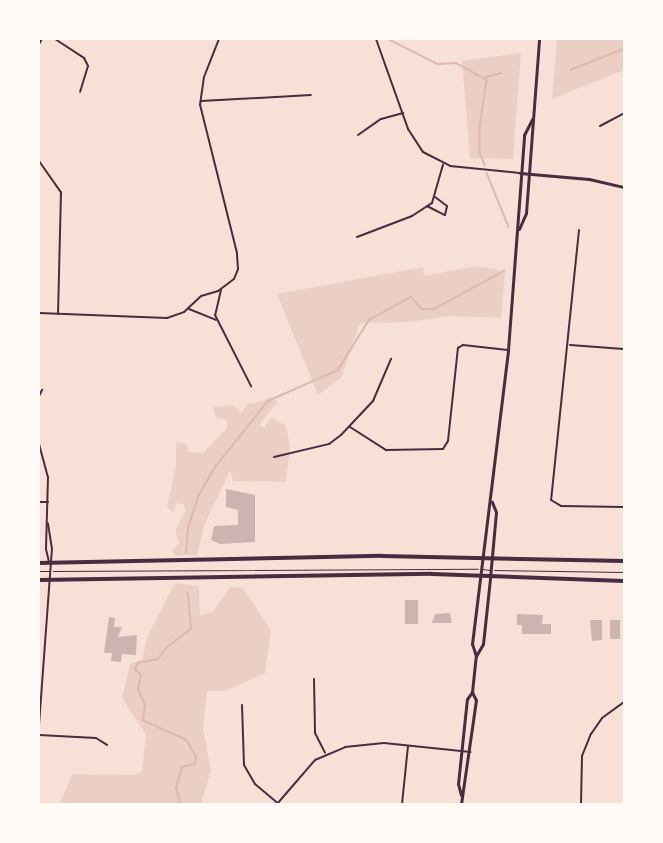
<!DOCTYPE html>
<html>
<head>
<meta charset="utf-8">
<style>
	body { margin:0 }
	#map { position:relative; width:663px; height:843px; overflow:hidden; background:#f7e1d7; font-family:"Space Grotesk",sans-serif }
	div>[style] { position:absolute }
	.green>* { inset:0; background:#ebcfc5 }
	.stream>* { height:1.5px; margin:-0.75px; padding:0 0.75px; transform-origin:0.75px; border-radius:0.75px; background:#dcb8b0 }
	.building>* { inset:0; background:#ccb4b1; transform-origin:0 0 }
	.service>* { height:1px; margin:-0.5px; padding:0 0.5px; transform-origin:0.5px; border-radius:0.5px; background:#4a2c40 }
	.minor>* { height:2px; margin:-1px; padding:0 1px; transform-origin:1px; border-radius:1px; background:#4a2c40 }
	.tertiary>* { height:3px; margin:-1.5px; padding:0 1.5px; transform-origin:1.5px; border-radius:1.5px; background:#4a2c40 }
	.secondary>* { height:3px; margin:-1.5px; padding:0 1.5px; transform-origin:1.5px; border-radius:1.5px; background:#4a2c40 }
	.primary>* { height:4px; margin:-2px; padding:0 2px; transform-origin:2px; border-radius:2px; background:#4a2c40 }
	span { translate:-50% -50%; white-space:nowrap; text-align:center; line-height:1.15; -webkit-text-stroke:4.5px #fffaf5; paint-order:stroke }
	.frame { position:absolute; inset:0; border:40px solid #fffaf5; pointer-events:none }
</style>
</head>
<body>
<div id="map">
	<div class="green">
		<i style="clip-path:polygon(557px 39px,624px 39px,624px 70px,552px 99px)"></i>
		<i style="clip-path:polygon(521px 53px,513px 159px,470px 158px,462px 61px)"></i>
		<i style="clip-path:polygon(476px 266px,505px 271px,501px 318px,448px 316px,410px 322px,360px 323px,341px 378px,318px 395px,277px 294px,423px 267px,424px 276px)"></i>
		<i style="clip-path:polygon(271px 397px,278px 402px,259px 425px,264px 428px,272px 417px,286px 426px,290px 447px,286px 482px,233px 481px,230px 471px,205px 523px,197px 555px,175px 556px,172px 551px,179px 543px,175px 530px,186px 510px,183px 504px,177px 503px,173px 512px,167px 507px,176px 466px,176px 442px,187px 444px,188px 452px,203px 453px,227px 428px,227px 420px,216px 418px,213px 407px,233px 405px,241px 413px,248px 403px,254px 404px)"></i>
		<i style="clip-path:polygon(175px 583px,199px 586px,200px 615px,213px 612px,230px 587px,243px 588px,271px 630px,265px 673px,225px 691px,207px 691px,203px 729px,211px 771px,201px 804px,59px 804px,73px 774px,135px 775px,142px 771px,146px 734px,122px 698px,130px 664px,142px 660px,147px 637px)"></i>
	</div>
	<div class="stream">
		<i style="left:388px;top:39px;width:56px;rotate:26.6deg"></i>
		<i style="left:438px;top:64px;width:18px;rotate:-3deg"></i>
		<i style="left:456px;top:63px;width:35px;rotate:29deg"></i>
		<i style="left:487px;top:80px;width:49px;rotate:98.3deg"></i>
		<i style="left:480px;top:128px;width:24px;rotate:90deg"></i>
		<i style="left:480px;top:152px;width:14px;rotate:69deg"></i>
		<i style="left:570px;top:70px;width:58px;rotate:-21.3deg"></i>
		<i style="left:486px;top:80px;width:3px;rotate:-90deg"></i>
		<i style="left:486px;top:77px;width:16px;rotate:-14deg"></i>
		<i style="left:487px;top:173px;width:58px;rotate:67.8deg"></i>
		<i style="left:186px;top:553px;width:25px;rotate:-85deg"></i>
		<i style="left:188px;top:528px;width:35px;rotate:-72deg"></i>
		<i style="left:199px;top:495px;width:34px;rotate:-60deg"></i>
		<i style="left:216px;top:466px;width:83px;rotate:-51.3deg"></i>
		<i style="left:268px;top:401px;width:77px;rotate:-23.9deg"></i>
		<i style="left:338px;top:370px;width:59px;rotate:-58.2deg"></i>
		<i style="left:369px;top:320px;width:48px;rotate:-28.7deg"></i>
		<i style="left:411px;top:297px;width:16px;rotate:47deg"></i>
		<i style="left:422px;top:309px;width:12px"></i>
		<i style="left:434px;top:309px;width:80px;rotate:-28.5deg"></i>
		<i style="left:176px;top:804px;width:4px;rotate:-27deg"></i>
		<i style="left:180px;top:802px;width:15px;rotate:-106deg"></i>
		<i style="left:176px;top:788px;width:22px;rotate:-74deg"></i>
		<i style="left:182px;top:767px;width:13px;rotate:-13deg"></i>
		<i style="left:195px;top:764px;width:7px;rotate:-82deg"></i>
		<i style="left:196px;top:757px;width:20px;rotate:-120deg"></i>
		<i style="left:186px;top:740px;width:47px;rotate:-156.2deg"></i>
		<i style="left:143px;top:721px;width:16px;rotate:-83deg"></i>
		<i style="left:145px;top:705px;width:17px;rotate:-114deg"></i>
		<i style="left:138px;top:689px;width:14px;rotate:-78deg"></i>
		<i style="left:141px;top:675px;width:8px;rotate:-140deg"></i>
		<i style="left:135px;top:670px;width:8px;rotate:-67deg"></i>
		<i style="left:138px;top:663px;width:20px;rotate:-11deg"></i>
		<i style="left:158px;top:659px;width:15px;rotate:-53deg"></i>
		<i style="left:167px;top:647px;width:30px;rotate:-37deg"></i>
		<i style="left:191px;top:629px;width:36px;rotate:-95deg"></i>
	</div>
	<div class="building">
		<i style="clip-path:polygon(226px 489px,255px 495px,255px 542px,220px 544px,211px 540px,214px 526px,238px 525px,238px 510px,226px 507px)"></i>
		<i style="left:405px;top:600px;width:13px;height:24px"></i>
		<i style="clip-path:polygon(435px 614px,450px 613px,452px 623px,432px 623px)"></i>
		<i style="clip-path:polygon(517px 614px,543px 615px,542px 624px,551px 624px,551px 634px,522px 634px,522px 625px,517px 625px)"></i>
		<i style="clip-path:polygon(109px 617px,115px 618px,114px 627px,122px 627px,118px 637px,137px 635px,136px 655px,122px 654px,121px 662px,111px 661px,112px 653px,104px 653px)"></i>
		<i style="clip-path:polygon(590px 620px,602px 620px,602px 640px,592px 641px)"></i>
		<i style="left:610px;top:620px;width:10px;height:19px"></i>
	</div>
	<div class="service">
		<i style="left:482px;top:569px;width:8px;rotate:7deg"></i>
		<i style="left:494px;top:570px;width:130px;rotate:0.9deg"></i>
		<i style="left:39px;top:571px;width:10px"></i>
		<i style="left:53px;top:571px;width:425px;rotate:-0.3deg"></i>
	</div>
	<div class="minor">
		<i style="left:55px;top:39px;width:35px;rotate:33deg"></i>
		<i style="left:84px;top:58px;width:9px;rotate:63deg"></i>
		<i style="left:88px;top:66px;width:27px;rotate:107deg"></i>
		<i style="left:376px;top:39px;width:96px;rotate:70.4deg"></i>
		<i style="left:408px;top:129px;width:27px;rotate:57deg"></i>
		<i style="left:423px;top:152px;width:30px;rotate:27deg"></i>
		<i style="left:450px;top:166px;width:70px;rotate:5.7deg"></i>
		<i style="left:39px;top:44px;width:6px;rotate:-59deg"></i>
		<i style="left:201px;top:101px;width:110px;rotate:-3.1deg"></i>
		<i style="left:600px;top:126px;width:27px;rotate:-28deg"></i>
		<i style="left:358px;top:135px;width:28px;rotate:-35deg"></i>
		<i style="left:381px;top:119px;width:23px;rotate:-15deg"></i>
		<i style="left:39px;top:161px;width:38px;rotate:55deg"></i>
		<i style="left:61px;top:192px;width:122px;rotate:91.4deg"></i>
		<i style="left:427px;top:206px;width:20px;rotate:27deg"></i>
		<i style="left:445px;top:215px;width:9px;rotate:-77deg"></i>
		<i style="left:447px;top:206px;width:15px;rotate:-143deg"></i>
		<i style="left:579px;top:230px;width:271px;rotate:95.9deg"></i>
		<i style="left:551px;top:500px;width:12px;rotate:31deg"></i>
		<i style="left:561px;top:506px;width:63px;rotate:0.9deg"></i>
		<i style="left:357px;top:237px;width:59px;rotate:-20.9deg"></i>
		<i style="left:412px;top:216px;width:24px;rotate:-33deg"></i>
		<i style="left:432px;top:203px;width:40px;rotate:-74deg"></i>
		<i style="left:221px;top:290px;width:26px;rotate:103deg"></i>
		<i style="left:215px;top:315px;width:80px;rotate:63.1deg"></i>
		<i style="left:189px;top:309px;width:29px;rotate:22deg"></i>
		<i style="left:39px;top:313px;width:128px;rotate:2.2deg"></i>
		<i style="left:167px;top:318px;width:18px;rotate:-19deg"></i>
		<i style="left:184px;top:312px;width:23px;rotate:-43deg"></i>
		<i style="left:201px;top:296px;width:18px;rotate:-16deg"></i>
		<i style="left:218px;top:291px;width:20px;rotate:-37deg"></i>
		<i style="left:234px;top:279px;width:11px;rotate:-68deg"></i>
		<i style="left:238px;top:269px;width:16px;rotate:-94deg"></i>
		<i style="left:237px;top:253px;width:153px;rotate:-104deg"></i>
		<i style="left:200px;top:105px;width:28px;rotate:-82deg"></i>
		<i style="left:204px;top:77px;width:41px;rotate:-68.5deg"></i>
		<i style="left:570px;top:345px;width:54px;rotate:4.2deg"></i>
		<i style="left:39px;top:396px;width:7px;rotate:-63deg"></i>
		<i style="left:350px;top:427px;width:43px;rotate:32.6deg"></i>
		<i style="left:386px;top:450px;width:57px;rotate:-1deg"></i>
		<i style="left:443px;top:449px;width:9px;rotate:-58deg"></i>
		<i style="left:448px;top:441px;width:94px;rotate:-83.9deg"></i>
		<i style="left:458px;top:348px;width:6px;rotate:-31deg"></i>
		<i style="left:463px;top:345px;width:45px;rotate:6.3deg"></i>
		<i style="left:39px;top:444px;width:34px;rotate:75deg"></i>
		<i style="left:48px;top:477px;width:72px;rotate:91.6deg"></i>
		<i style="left:46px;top:549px;width:13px;rotate:77deg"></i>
		<i style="left:274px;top:457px;width:57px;rotate:-13.3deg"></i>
		<i style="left:329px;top:444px;width:15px;rotate:-37deg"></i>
		<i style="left:341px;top:435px;width:47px;rotate:-46.7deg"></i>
		<i style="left:373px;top:401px;width:46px;rotate:-66.8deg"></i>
		<i style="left:39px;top:502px;width:9px"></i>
		<i style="left:314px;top:679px;width:54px;rotate:88.9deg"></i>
		<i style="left:315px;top:733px;width:22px;rotate:63deg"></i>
		<i style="left:242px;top:705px;width:60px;rotate:88.1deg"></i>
		<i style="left:244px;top:765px;width:22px;rotate:60deg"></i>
		<i style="left:255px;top:784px;width:31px;rotate:40deg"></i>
		<i style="left:39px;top:725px;width:176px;rotate:-85.8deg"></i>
		<i style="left:52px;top:549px;width:26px;rotate:-99deg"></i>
		<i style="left:39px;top:735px;width:57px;rotate:3deg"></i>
		<i style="left:96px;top:738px;width:13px;rotate:32deg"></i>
		<i style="left:277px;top:804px;width:58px;rotate:-49.2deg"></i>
		<i style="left:315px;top:760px;width:33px;rotate:-23deg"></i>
		<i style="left:345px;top:747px;width:39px;rotate:-6deg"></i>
		<i style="left:384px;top:743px;width:87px;rotate:5.9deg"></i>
		<i style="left:402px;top:804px;width:58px;rotate:-84.1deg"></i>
		<i style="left:581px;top:804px;width:48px;rotate:-88.8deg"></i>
		<i style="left:582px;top:756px;width:24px;rotate:-68deg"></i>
		<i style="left:591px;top:734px;width:19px;rotate:-55deg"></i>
		<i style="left:602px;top:718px;width:27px;rotate:-36deg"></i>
	</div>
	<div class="tertiary">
		<i style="left:520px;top:173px;width:69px;rotate:5deg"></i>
		<i style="left:589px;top:179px;width:36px;rotate:13deg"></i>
	</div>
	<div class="secondary">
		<i style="left:519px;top:229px;width:17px;rotate:-66deg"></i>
		<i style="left:526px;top:213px;width:174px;rotate:-85.7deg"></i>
		<i style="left:476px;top:656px;width:14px;rotate:-60deg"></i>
		<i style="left:483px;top:644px;width:66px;rotate:-83.9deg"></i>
		<i style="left:490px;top:578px;width:66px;rotate:-84.8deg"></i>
		<i style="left:496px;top:512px;width:11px;rotate:-112deg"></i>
		<i style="left:461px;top:795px;width:11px;rotate:-105deg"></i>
		<i style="left:458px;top:784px;width:85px;rotate:-84deg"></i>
		<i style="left:467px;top:699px;width:9px;rotate:-54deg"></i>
		<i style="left:461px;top:804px;width:105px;rotate:-81.8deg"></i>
		<i style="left:476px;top:700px;width:9px;rotate:-117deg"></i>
		<i style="left:472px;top:692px;width:36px;rotate:-84deg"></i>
		<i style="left:476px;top:656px;width:13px;rotate:-108deg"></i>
		<i style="left:472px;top:644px;width:296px;rotate:-83deg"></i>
		<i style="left:508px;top:350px;width:216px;rotate:-85.7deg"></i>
		<i style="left:524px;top:135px;width:18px;rotate:-63deg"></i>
	</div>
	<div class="primary">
		<i style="left:39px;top:563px;width:343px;rotate:-1.2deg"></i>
		<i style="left:382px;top:556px;width:242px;rotate:1.2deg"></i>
		<i style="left:39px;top:580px;width:393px;rotate:-0.9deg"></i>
		<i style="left:432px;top:574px;width:192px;rotate:2.1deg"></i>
	</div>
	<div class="frame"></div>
</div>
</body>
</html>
